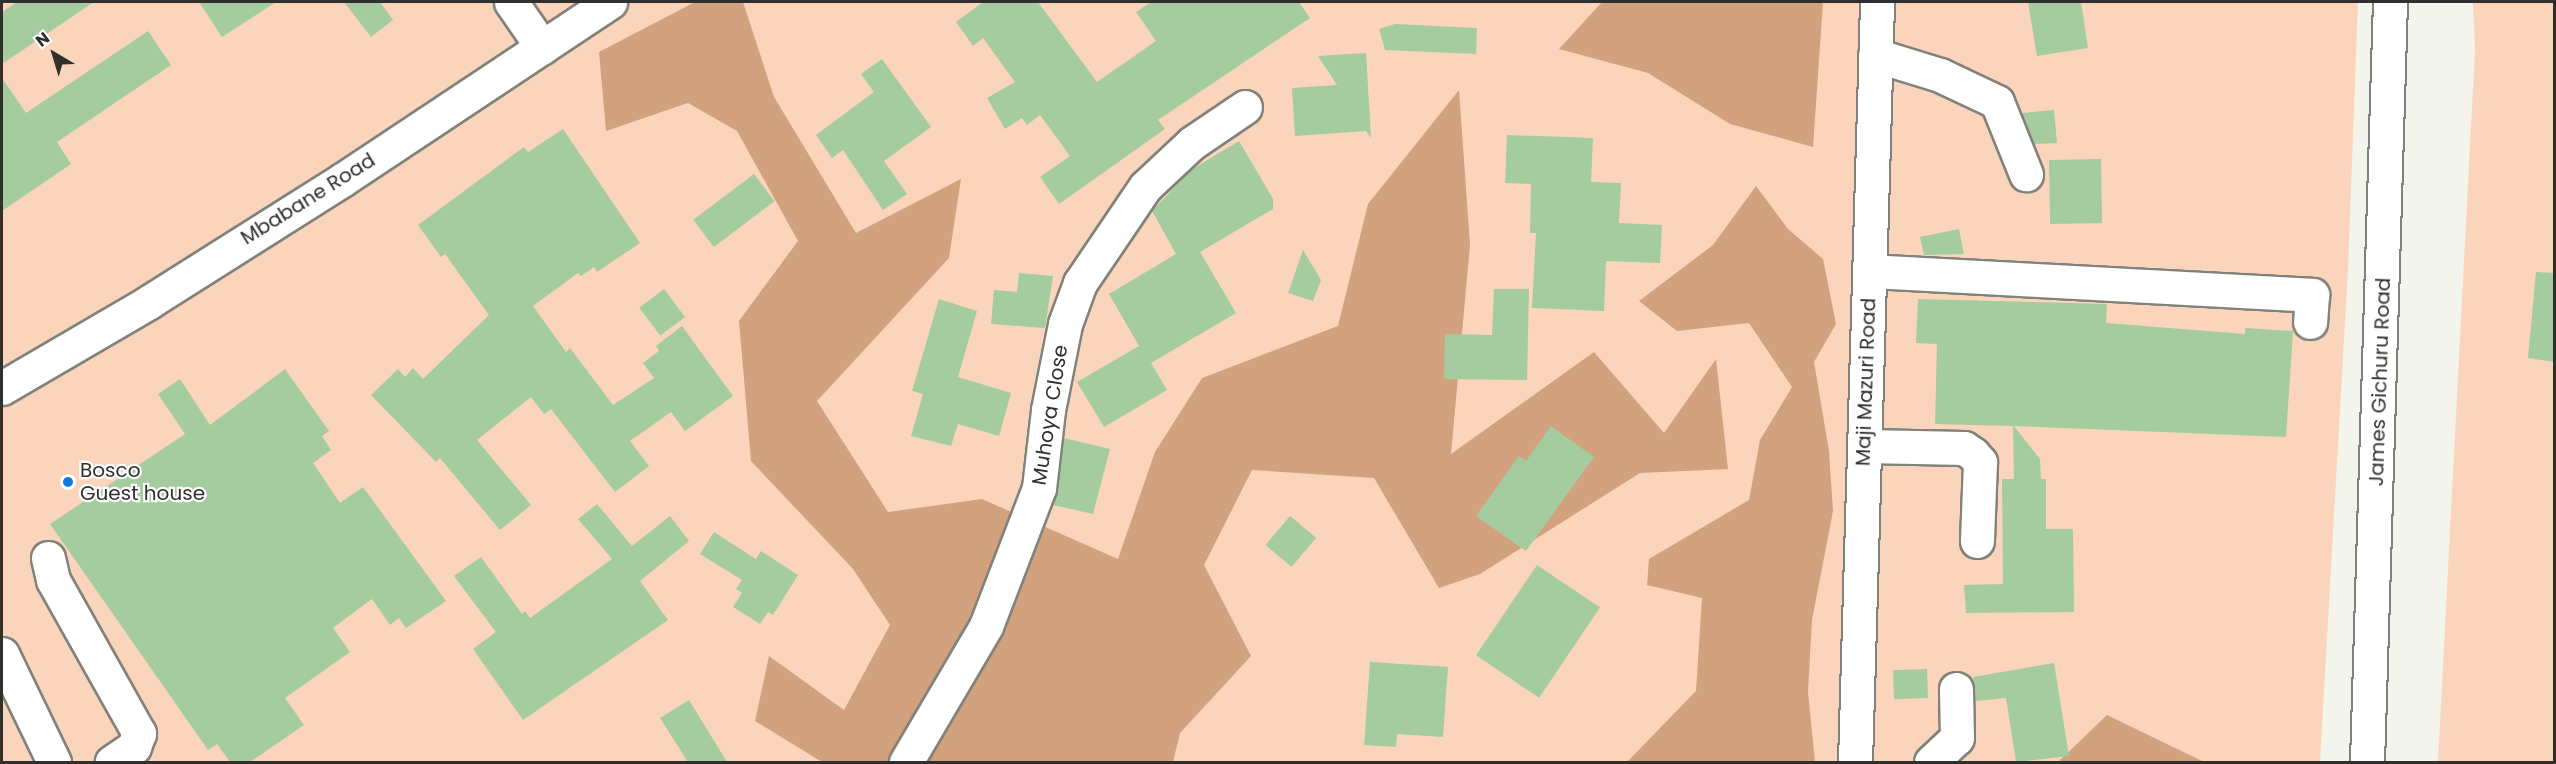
<!DOCTYPE html>
<html>
<head>
<meta charset="utf-8">
<style>
	body { margin:0 }
	#map { position:relative; width:2556px; height:764px; overflow:hidden; background:#f3f4ec; font-family:Poppins,sans-serif }
	div>[style] { position:absolute }
	.green>* { inset:0; background:#fad5bb }
	.forest>* { inset:0; background:#d2a17e }
	.building>* { inset:0; background:#a4cc9e; transform-origin:0 0 }
	.roads { filter:drop-shadow(2px 0 #81827b) drop-shadow(-2px 0 #81827b) drop-shadow(0 2px #81827b) drop-shadow(0 -2px #81827b) }
	.minor>* { height:33px; margin:-16.5px; padding:0 16.5px; transform-origin:16.5px; border-radius:16.5px; background:#fff }
	.secondary>* { height:33px; margin:-16.5px; padding:0 16.5px; transform-origin:16.5px; border-radius:16.5px; background:#fff }
	.dots>* { width:16px; height:16px; translate:-50% -50%; box-sizing:border-box; border:3px solid #fff; border-radius:50% }
	span { translate:-50% -50%; white-space:nowrap; text-align:center; line-height:1.15; -webkit-text-stroke:4.5px #fff; paint-order:stroke }
	.street-label { font-size:20px; color:#2f2f2d }
	.poi-label { font-size:20px; color:#2f2f2d }
	.left { translate:0 -50%; text-align:left }
	.frame { position:absolute; inset:0; border:3px solid #2f2f2d; pointer-events:none }
	.north { position:absolute; left:24px; top:24px; width:60px; height:60px; -webkit-text-stroke:4px #fff; paint-order:stroke; rotate:322deg; font-size:16px; font-weight:700; line-height:24px; text-align:center; color:#2f2f2d }
	.north::after { content:''; display:block; margin:auto; width:21px; height:27px; background:#2f2f2d; clip-path:polygon(50% 0,100% 100%,50% 72%,0 100%) }
</style>
</head>
<body>
<div id="map">
	<div class="green">
		<i style="clip-path:polygon(2px 2px,2358px 2px,2348px 269px,2320px 762px,2px 762px)"></i>
		<i style="clip-path:polygon(2473px 2px,2554px 2px,2554px 762px,2438px 762px,2475px 50px)"></i>
	</div>
	<div class="forest">
		<i style="clip-path:polygon(695px 2px,743px 2px,774px 97px,856px 233px,961px 179px,949px 258px,817px 401px,888px 512px,982px 499px,1118px 559px,1155px 452px,1202px 378px,1338px 326px,1368px 204px,1459px 90px,1470px 245px,1451px 454px,1594px 352px,1664px 433px,1716px 359px,1728px 469px,1640px 473px,1480px 574px,1439px 588px,1374px 478px,1252px 470px,1204px 565px,1251px 656px,1180px 733px,1173px 762px,822px 762px,755px 721px,769px 656px,844px 710px,890px 625px,853px 569px,751px 461px,739px 321px,798px 241px,737px 131px,688px 103px,606px 131px,599px 52px)"></i>
		<i style="clip-path:polygon(1602px 2px,1823px 2px,1813px 147px,1730px 124px,1648px 73px,1559px 49px)"></i>
		<i style="clip-path:polygon(1756px 186px,1788px 229px,1823px 259px,1836px 324px,1814px 362px,1829px 451px,1833px 511px,1812px 620px,1808px 692px,1815px 762px,1627px 762px,1696px 691px,1702px 598px,1647px 585px,1649px 559px,1749px 500px,1760px 440px,1792px 387px,1749px 323px,1677px 331px,1639px 301px,1713px 245px)"></i>
		<i style="clip-path:polygon(2107px 715px,2204px 762px,2058px 762px)"></i>
	</div>
	<div class="building">
		<i style="clip-path:polygon(17px 2px,94px 2px,2px 64px,2px 12px)"></i>
		<i style="clip-path:polygon(199px 2px,276px 2px,222px 37px)"></i>
		<i style="clip-path:polygon(344px 2px,380px 2px,393px 20px,371px 37px)"></i>
		<i style="clip-path:polygon(983px 2px,1038px 2px,1097px 82px,1156px 41px,1136px 12px,1151px 2px,1299px 2px,1310px 18px,1158px 120px,1165px 129px,1059px 204px,1040px 177px,1070px 156px,1040px 115px,1027px 125px,1022px 118px,1005px 129px,987px 98px,1015px 82px,983px 38px,973px 46px,956px 22px)"></i>
		<i style="clip-path:polygon(2028px 2px,2081px 2px,2088px 48px,2037px 56px)"></i>
		<i style="clip-path:polygon(1395px 24px,1477px 28px,1476px 54px,1385px 50px,1379px 29px)"></i>
		<i style="clip-path:polygon(148px 31px,171px 65px,57px 142px,71px 164px,2px 211px,2px 78px,26px 113px)"></i>
		<i style="clip-path:polygon(1366px 53px,1371px 138px,1366px 131px,1295px 136px,1292px 88px,1337px 85px,1318px 56px)"></i>
		<i style="clip-path:polygon(882px 59px,931px 127px,884px 161px,907px 194px,883px 210px,843px 150px,832px 158px,816px 135px,874px 92px,861px 74px)"></i>
		<i style="clip-path:polygon(2054px 110px,2057px 143px,2034px 144px,2022px 113px)"></i>
		<i style="clip-path:polygon(563px 129px,640px 243px,597px 272px,594px 267px,581px 276px,578px 273px,533px 306px,566px 352px,570px 348px,613px 405px,654px 378px,643px 363px,659px 351px,656px 346px,682px 326px,733px 396px,685px 431px,671px 412px,630px 441px,649px 466px,615px 492px,551px 409px,544px 414px,531px 397px,477px 440px,531px 505px,500px 530px,440px 458px,436px 462px,371px 395px,398px 369px,405px 377px,413px 368px,423px 379px,489px 315px,445px 254px,441px 257px,418px 225px,524px 147px,528px 152px)"></i>
		<i style="clip-path:polygon(1507px 135px,1593px 138px,1591px 182px,1621px 183px,1619px 223px,1662px 225px,1660px 263px,1606px 261px,1604px 311px,1532px 308px,1536px 233px,1530px 233px,1531px 184px,1505px 183px)"></i>
		<i style="clip-path:polygon(1239px 141px,1273px 199px,1273px 209px,1200px 252px,1236px 313px,1151px 363px,1167px 390px,1104px 427px,1077px 382px,1139px 346px,1109px 294px,1176px 254px,1152px 211px,1191px 170px)"></i>
		<i style="left:2101px;top:159px;width:64px;height:52px;rotate:89deg"></i>
		<i style="left:754px;top:174px;width:34px;height:76px;rotate:53deg"></i>
		<i style="clip-path:polygon(1959px 229px,1964px 254px,1924px 255px,1920px 237px)"></i>
		<i style="clip-path:polygon(1303px 250px,1321px 280px,1313px 301px,1288px 293px)"></i>
		<i style="clip-path:polygon(2536px 272px,2554px 273px,2554px 362px,2528px 358px)"></i>
		<i style="clip-path:polygon(1019px 273px,1053px 276px,1045px 328px,991px 324px,994px 290px,1017px 292px)"></i>
		<i style="left:664px;top:289px;width:35px;height:31px;rotate:53deg"></i>
		<i style="clip-path:polygon(1494px 289px,1529px 289px,1527px 380px,1444px 379px,1445px 334px,1492px 335px)"></i>
		<i style="clip-path:polygon(939px 299px,977px 311px,958px 377px,1011px 393px,999px 436px,958px 424px,951px 446px,911px 436px,923px 394px,912px 391px)"></i>
		<i style="clip-path:polygon(1918px 299px,2107px 304px,2106px 323px,2245px 334px,2245px 328px,2293px 331px,2286px 437px,2014px 426px,2040px 459px,2041px 479px,2046px 479px,2046px 529px,2073px 529px,2074px 612px,1966px 613px,1964px 585px,2003px 584px,2002px 479px,2014px 479px,2013px 426px,1935px 424px,1937px 344px,1916px 343px)"></i>
		<i style="clip-path:polygon(285px 369px,329px 431px,322px 436px,331px 450px,313px 463px,340px 503px,363px 487px,446px 601px,406px 628px,399px 618px,390px 625px,372px 599px,333px 628px,350px 652px,285px 698px,304px 725px,250px 762px,230px 762px,217px 744px,208px 750px,50px 524px,185px 434px,158px 394px,180px 379px,210px 425px)"></i>
		<i style="clip-path:polygon(1551px 426px,1594px 457px,1526px 551px,1476px 516px,1519px 456px,1526px 461px)"></i>
		<i style="clip-path:polygon(1064px 438px,1110px 449px,1093px 514px,1053px 505px)"></i>
		<i style="clip-path:polygon(597px 504px,632px 546px,670px 516px,689px 541px,640px 581px,668px 620px,523px 720px,473px 649px,496px 632px,454px 576px,481px 557px,522px 614px,525px 611px,530px 618px,612px 559px,578px 519px)"></i>
		<i style="left:1290px;top:516px;width:34px;height:38px;rotate:40deg"></i>
		<i style="clip-path:polygon(714px 532px,756px 559px,761px 551px,798px 575px,773px 615px,768px 612px,760px 624px,733px 607px,742px 593px,736px 589px,742px 580px,700px 554px)"></i>
		<i style="left:1537px;top:565px;width:76px;height:109px;rotate:34deg"></i>
		<i style="clip-path:polygon(1370px 662px,1448px 667px,1443px 737px,1397px 734px,1396px 747px,1364px 745px)"></i>
		<i style="clip-path:polygon(2054px 663px,2069px 756px,2016px 762px,2006px 698px,1975px 701px,1973px 677px)"></i>
		<i style="left:1927px;top:669px;width:29px;height:34px;rotate:88deg"></i>
		<i style="clip-path:polygon(689px 700px,727px 762px,688px 762px,660px 718px)"></i>
	</div>
	<div class="roads">
		<div class="minor">
			<i style="left:511px;top:2px;width:55px;rotate:55.4deg"></i>
			<i style="left:1875px;top:55px;width:68px;rotate:17.1deg"></i>
			<i style="left:1940px;top:75px;width:63px;rotate:25.3deg"></i>
			<i style="left:1997px;top:102px;width:78px;rotate:68.1deg"></i>
			<i style="left:1870px;top:271px;width:443px;rotate:3.1deg"></i>
			<i style="left:2312px;top:295px;width:27px;rotate:94deg"></i>
			<i style="left:2px;top:388px;width:170px;rotate:-30.3deg"></i>
			<i style="left:149px;top:302px;width:228px;rotate:-32.3deg"></i>
			<i style="left:342px;top:180px;width:322px;rotate:-33.6deg"></i>
			<i style="left:1865px;top:446px;width:99px;rotate:1.2deg"></i>
			<i style="left:1964px;top:448px;width:11px;rotate:34deg"></i>
			<i style="left:1973px;top:454px;width:11px;rotate:49deg"></i>
			<i style="left:1980px;top:462px;width:79px;rotate:92.2deg"></i>
			<i style="left:48px;top:558px;width:23px;rotate:77deg"></i>
			<i style="left:53px;top:580px;width:176px;rotate:60.7deg"></i>
			<i style="left:139px;top:733px;width:15px;rotate:110deg"></i>
			<i style="left:134px;top:747px;width:27px;rotate:146deg"></i>
			<i style="left:2px;top:654px;width:120px;rotate:64.3deg"></i>
			<i style="left:906px;top:762px;width:158px;rotate:-59.5deg"></i>
			<i style="left:986px;top:626px;width:148px;rotate:-69deg"></i>
			<i style="left:1039px;top:488px;width:79px;rotate:-83.4deg"></i>
			<i style="left:1048px;top:410px;width:88px;rotate:-78.8deg"></i>
			<i style="left:1065px;top:324px;width:44px;rotate:-69.9deg"></i>
			<i style="left:1080px;top:283px;width:116px;rotate:-55.9deg"></i>
			<i style="left:1145px;top:187px;width:64px;rotate:-43.1deg"></i>
			<i style="left:1192px;top:143px;width:64px;rotate:-34.2deg"></i>
			<i style="left:1855px;top:762px;width:760px;rotate:-88.34deg"></i>
			<i style="left:1931px;top:762px;width:35px;rotate:-43deg"></i>
			<i style="left:1957px;top:738px;width:49px;rotate:-91.2deg"></i>
		</div>
		<div class="secondary">
			<i style="left:2367px;top:762px;width:760px;rotate:-88.27deg"></i>
		</div>
	</div>
	<div class="dots">
		<i style="left:68px;top:482px;background:#127be3"></i>
	</div>
	<div class="street-label">
		<span style="left:308px;top:199px;rotate:-32deg">Mbabane Road</span>
		<span style="left:1866px;top:382px;rotate:-88deg">Maji Mazuri Road</span>
		<span style="left:2380px;top:382px;rotate:-88deg">James Gichuru Road</span>
		<span style="left:1050px;top:415px;rotate:-81deg">Muhoya Close</span>
	</div>
	<div class="poi-label">
		<span class="left" style="left:80px;top:482px">Bosco<br>Guest house</span>
	</div>
	<div class="frame"></div>
	<div class="north">N</div>
</div>
</body>
</html>
